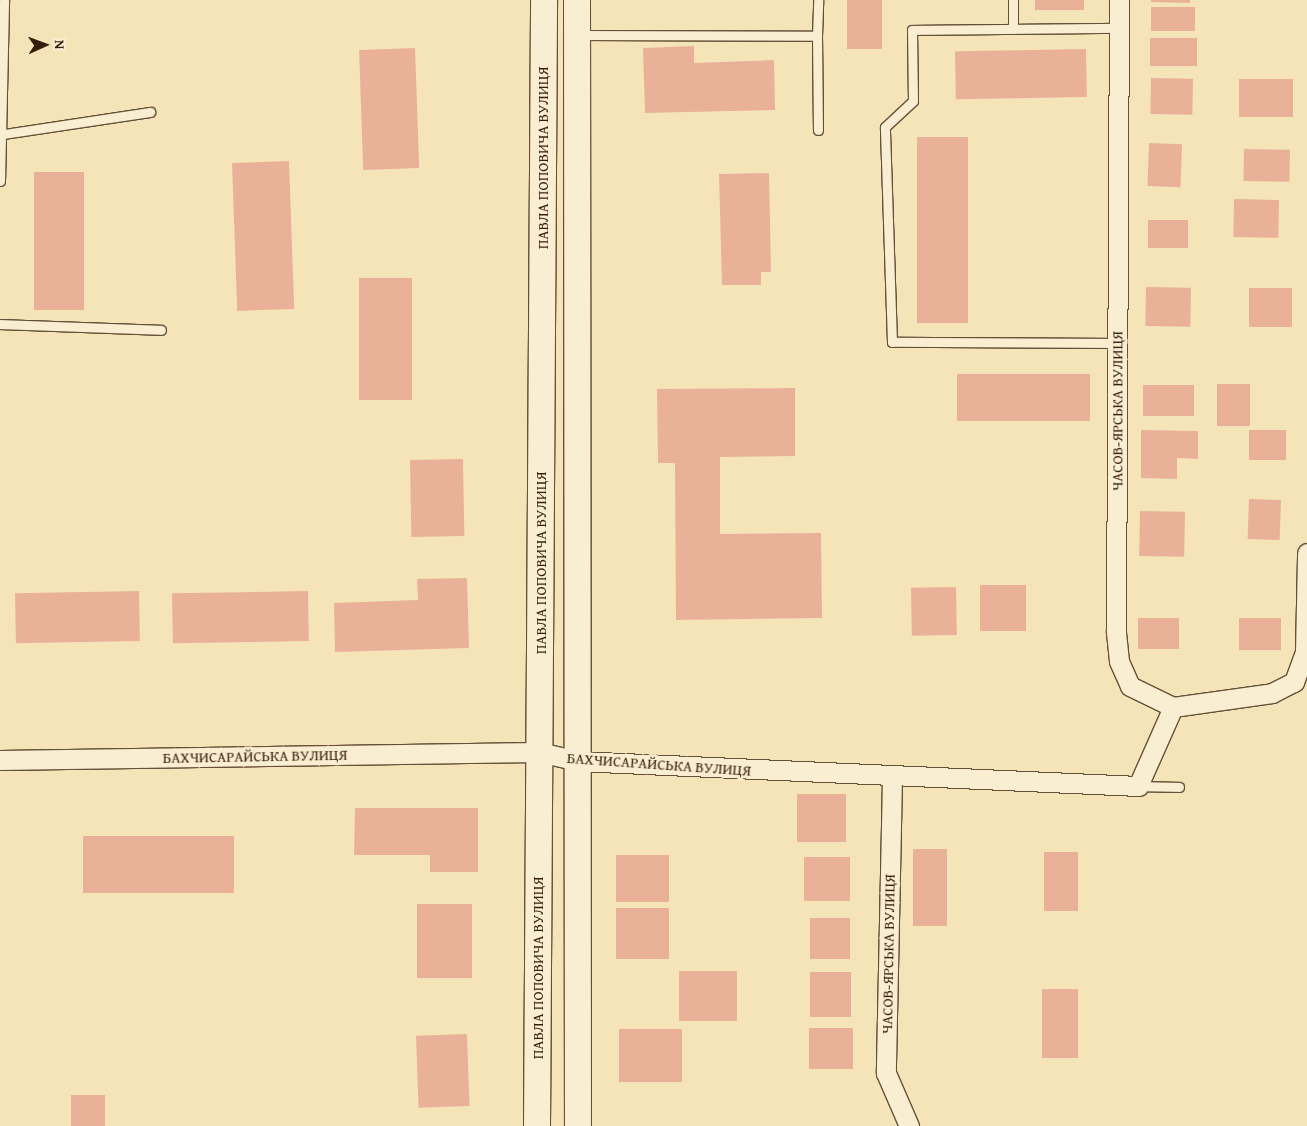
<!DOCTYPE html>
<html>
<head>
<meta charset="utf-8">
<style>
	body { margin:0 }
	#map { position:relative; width:1307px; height:1126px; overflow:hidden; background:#f6e4b9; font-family:"Gentium Book Plus",serif }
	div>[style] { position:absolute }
	.building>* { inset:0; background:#eab199; transform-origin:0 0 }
	.roads { filter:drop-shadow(1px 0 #665036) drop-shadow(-1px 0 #665036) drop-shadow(0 1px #665036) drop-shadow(0 -1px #665036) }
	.service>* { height:9px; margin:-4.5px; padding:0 4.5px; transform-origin:4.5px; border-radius:4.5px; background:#f9edd2 }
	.minor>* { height:19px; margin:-9.5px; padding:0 9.5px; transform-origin:9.5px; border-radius:9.5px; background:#f9edd2 }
	.secondary>* { height:26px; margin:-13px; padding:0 13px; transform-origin:13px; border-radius:13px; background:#f9edd2 }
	span { translate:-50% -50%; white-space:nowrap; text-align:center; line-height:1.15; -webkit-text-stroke:5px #f9edd2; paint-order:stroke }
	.street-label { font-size:15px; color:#361e0b }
	.north { position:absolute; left:20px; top:20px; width:50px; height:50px; -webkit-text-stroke:4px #f9edd2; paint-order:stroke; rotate:88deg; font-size:14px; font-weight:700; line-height:20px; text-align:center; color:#361e0b }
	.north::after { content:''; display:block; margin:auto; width:18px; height:22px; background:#361e0b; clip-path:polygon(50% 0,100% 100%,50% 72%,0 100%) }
</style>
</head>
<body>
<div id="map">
	<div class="building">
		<i style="left:847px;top:0;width:35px;height:49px"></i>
		<i style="left:1035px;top:0;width:49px;height:10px"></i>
		<i style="clip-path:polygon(1151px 0,1190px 0,1190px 3px,1151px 2px)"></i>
		<i style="left:1151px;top:7px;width:44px;height:24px"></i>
		<i style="left:1150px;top:38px;width:47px;height:28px"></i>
		<i style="clip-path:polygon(694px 46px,694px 63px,774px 60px,775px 110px,645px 113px,643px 48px)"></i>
		<i style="left:415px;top:48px;width:120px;height:56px;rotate:88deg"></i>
		<i style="left:1086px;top:49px;width:48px;height:131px;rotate:89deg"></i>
		<i style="left:1151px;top:78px;width:42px;height:36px;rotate:1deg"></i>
		<i style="left:1239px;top:79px;width:54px;height:38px"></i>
		<i style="left:917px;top:137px;width:51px;height:186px"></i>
		<i style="left:1149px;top:143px;width:33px;height:43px;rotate:2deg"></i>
		<i style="left:1244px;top:149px;width:46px;height:32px;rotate:1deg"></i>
		<i style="left:289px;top:161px;width:148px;height:57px;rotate:88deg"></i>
		<i style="left:34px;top:172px;width:50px;height:138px"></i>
		<i style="clip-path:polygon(769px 173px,771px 272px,761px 272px,761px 285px,722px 285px,719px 174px)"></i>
		<i style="left:1234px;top:199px;width:45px;height:38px;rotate:1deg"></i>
		<i style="left:1148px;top:220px;width:40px;height:28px"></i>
		<i style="left:359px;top:278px;width:53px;height:122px"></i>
		<i style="left:1146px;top:287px;width:45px;height:39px;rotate:1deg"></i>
		<i style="left:1249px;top:288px;width:43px;height:39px"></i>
		<i style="left:957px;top:374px;width:133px;height:47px"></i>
		<i style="left:1217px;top:384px;width:33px;height:42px"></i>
		<i style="left:1143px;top:385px;width:51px;height:31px"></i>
		<i style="clip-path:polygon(795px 388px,795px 456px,720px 457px,720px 534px,821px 533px,822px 618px,676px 620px,675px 463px,658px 463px,657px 389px)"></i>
		<i style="clip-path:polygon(1141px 430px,1198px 431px,1198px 459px,1177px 458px,1177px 479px,1141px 478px)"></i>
		<i style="left:1249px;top:430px;width:37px;height:30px"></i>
		<i style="left:463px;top:459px;width:77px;height:53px;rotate:89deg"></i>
		<i style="left:1249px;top:499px;width:32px;height:40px;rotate:2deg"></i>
		<i style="left:1140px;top:511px;width:45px;height:45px;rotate:1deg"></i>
		<i style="clip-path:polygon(467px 578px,469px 648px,335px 652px,334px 603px,418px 600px,417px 579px)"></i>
		<i style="left:1026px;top:585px;width:46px;height:46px;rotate:90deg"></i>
		<i style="left:956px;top:587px;width:48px;height:45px;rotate:89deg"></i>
		<i style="left:139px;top:591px;width:50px;height:124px;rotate:89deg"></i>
		<i style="left:308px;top:591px;width:50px;height:136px;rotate:89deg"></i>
		<i style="left:1138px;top:618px;width:41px;height:31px"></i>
		<i style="left:1239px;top:618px;width:42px;height:32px"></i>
		<i style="left:797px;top:794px;width:49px;height:48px"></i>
		<i style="clip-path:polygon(355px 808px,478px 808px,478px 872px,430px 872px,430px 855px,354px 855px)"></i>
		<i style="left:83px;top:836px;width:151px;height:57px"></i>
		<i style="left:913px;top:849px;width:34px;height:77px"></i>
		<i style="left:1044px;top:852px;width:34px;height:59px"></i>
		<i style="left:616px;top:855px;width:53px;height:47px"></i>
		<i style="left:804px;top:857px;width:46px;height:44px"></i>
		<i style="left:417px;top:904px;width:55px;height:74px"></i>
		<i style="left:616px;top:908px;width:53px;height:51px"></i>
		<i style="left:810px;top:918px;width:40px;height:41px"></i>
		<i style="left:679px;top:971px;width:58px;height:50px"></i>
		<i style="left:810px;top:972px;width:41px;height:45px"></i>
		<i style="left:1042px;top:989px;width:36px;height:69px"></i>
		<i style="left:853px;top:1028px;width:41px;height:44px;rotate:90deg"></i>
		<i style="left:619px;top:1029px;width:63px;height:53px"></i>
		<i style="left:467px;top:1034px;width:72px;height:51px;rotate:88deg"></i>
		<i style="left:105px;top:1095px;width:31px;height:34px;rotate:90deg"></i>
	</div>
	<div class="roads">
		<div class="service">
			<i style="left:1013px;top:29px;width:29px;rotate:-90deg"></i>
			<i style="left:580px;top:35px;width:237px;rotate:0.2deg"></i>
			<i style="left:817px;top:36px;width:36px;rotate:-88deg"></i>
			<i style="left:817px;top:36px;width:94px;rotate:89.4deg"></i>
			<i style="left:4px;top:134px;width:148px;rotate:-8.6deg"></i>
			<i style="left:0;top:181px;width:181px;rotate:-88.7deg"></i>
			<i style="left:0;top:324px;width:161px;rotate:2.1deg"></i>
			<i style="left:1117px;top:343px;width:225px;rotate:-179.7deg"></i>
			<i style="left:892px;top:342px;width:215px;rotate:-91.9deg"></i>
			<i style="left:885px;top:127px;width:38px;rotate:-43deg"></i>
			<i style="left:913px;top:101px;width:71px;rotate:-90.8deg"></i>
			<i style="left:912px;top:30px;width:207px;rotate:-0.6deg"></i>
			<i style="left:1138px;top:786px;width:41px;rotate:1.4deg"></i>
		</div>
		<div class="minor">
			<i style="left:1173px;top:707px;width:100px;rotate:-8deg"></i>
			<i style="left:1272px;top:693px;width:25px;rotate:-27deg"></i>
			<i style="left:1294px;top:682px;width:32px;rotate:-70deg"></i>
			<i style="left:1305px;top:652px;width:99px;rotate:-88.8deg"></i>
			<i style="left:0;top:760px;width:539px;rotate:-0.85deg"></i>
			<i style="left:539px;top:752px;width:39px;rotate:13deg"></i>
			<i style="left:577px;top:761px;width:562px;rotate:2.55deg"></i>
			<i style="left:1138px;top:786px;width:86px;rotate:-66.1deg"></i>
			<i style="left:1173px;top:707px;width:48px;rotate:-154deg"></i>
			<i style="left:1130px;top:686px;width:27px;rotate:-114deg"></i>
			<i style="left:1119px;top:661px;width:31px;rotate:-96deg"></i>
			<i style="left:1116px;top:630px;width:630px;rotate:-89.73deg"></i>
			<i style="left:892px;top:778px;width:295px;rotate:91.2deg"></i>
			<i style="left:886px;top:1073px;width:58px;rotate:66.5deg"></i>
		</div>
		<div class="secondary">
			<i style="left:577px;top:0;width:1126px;rotate:89.95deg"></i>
			<i style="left:537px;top:1126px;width:1126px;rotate:-89.64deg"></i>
		</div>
	</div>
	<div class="street-label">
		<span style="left:543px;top:158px;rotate:-90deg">ПАВЛА ПОПОВИЧА ВУЛИЦЯ</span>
		<span style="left:1117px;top:411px;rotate:-90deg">ЧАСОВ-ЯРСЬКА ВУЛИЦЯ</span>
		<span style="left:541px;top:563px;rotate:-90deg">ПАВЛА ПОПОВИЧА ВУЛИЦЯ</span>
		<span style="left:255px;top:756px;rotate:-1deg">БАХЧИСАРАЙСЬКА ВУЛИЦЯ</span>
		<span style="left:659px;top:764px;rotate:4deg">БАХЧИСАРАЙСЬКА ВУЛИЦЯ</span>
		<span style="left:888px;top:954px;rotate:-89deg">ЧАСОВ-ЯРСЬКА ВУЛИЦЯ</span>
		<span style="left:538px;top:968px;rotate:-90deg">ПАВЛА ПОПОВИЧА ВУЛИЦЯ</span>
	</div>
	<div class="north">N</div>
</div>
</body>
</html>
